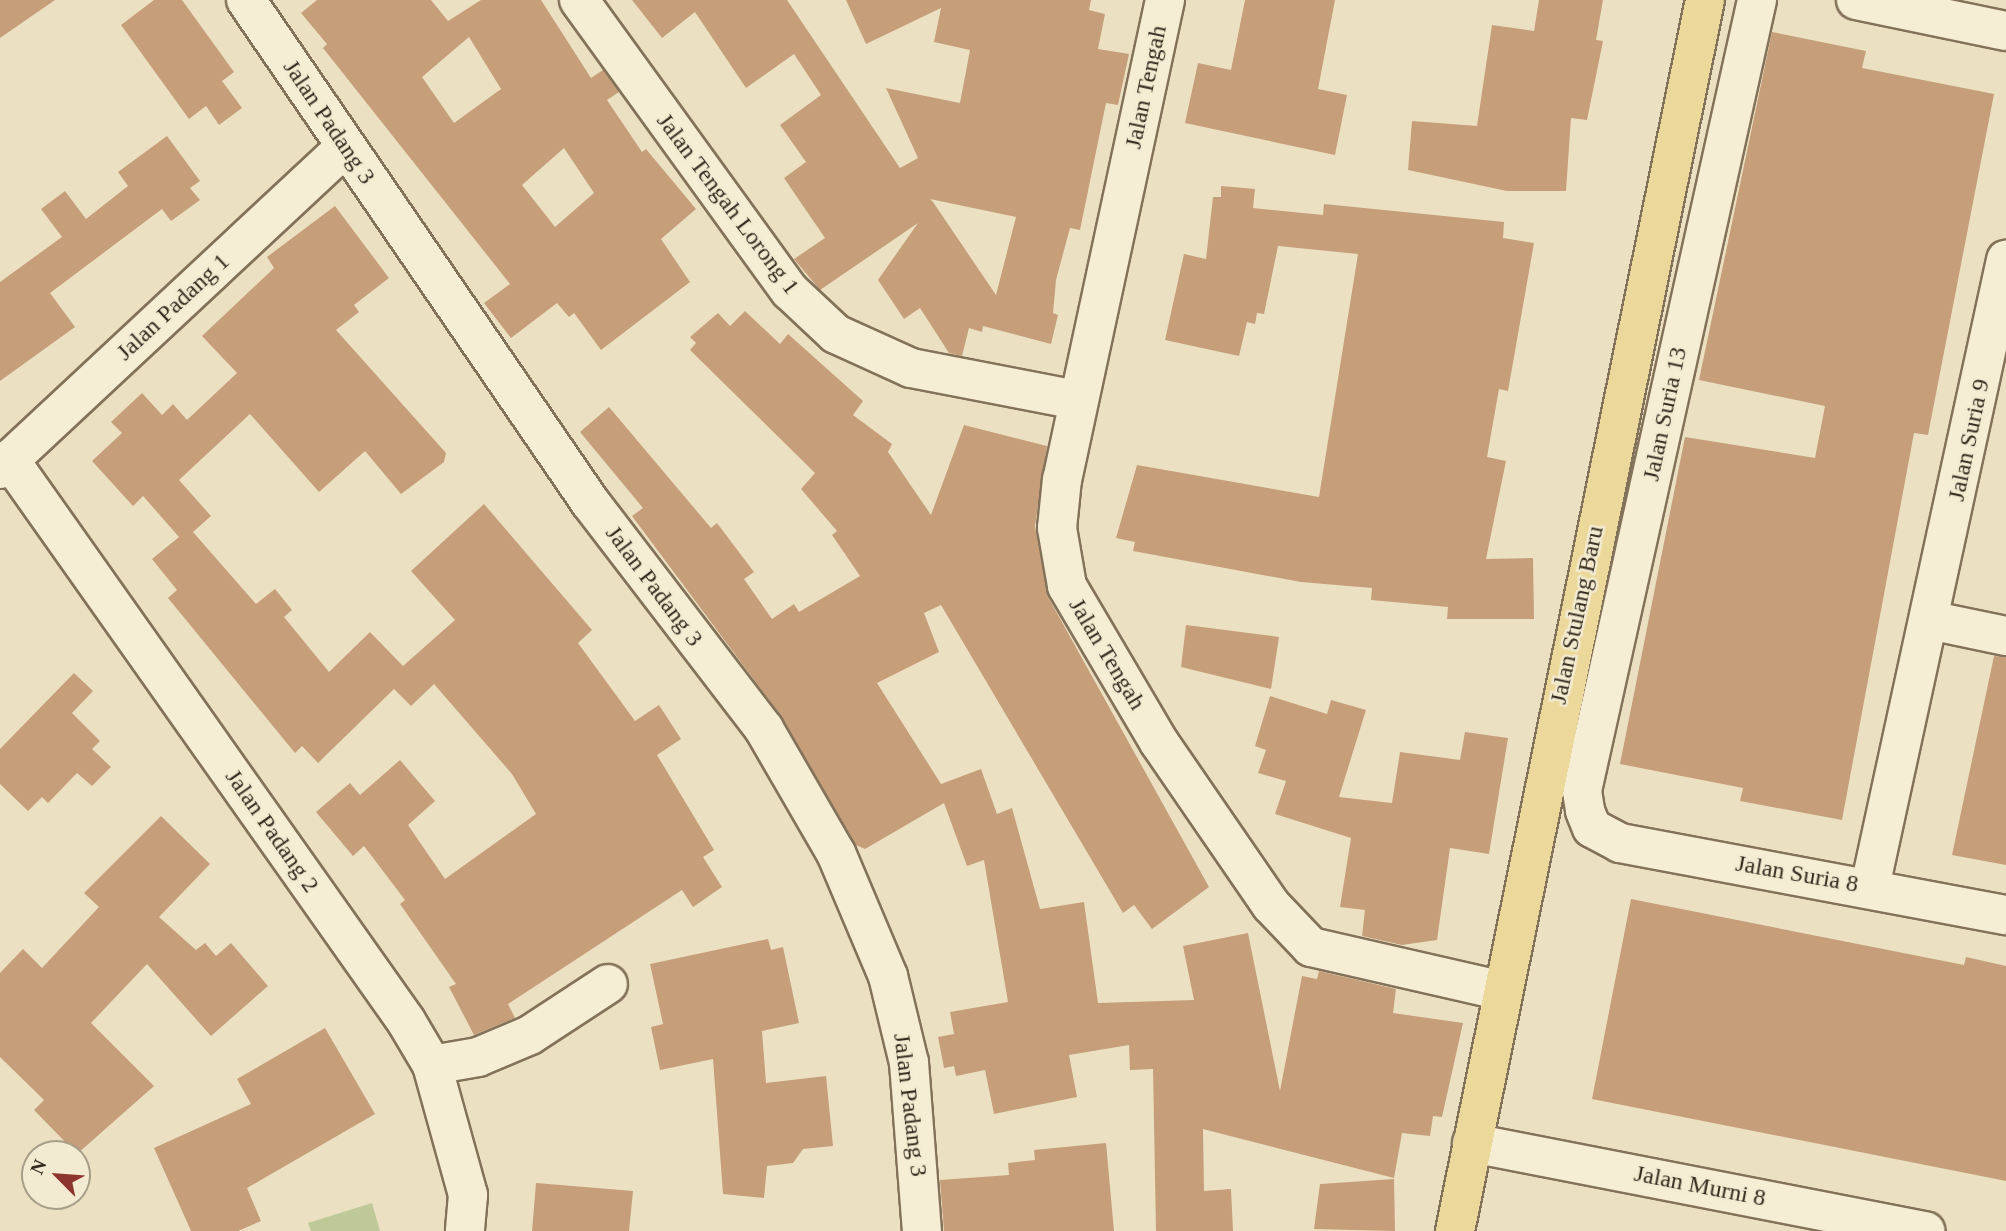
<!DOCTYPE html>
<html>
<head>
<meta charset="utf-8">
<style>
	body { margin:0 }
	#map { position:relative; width:2006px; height:1231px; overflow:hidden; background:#ebe1c2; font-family:Georgia,serif }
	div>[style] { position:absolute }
	.green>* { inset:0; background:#bfc897 }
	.building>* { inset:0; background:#c69e7a }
	.roads { filter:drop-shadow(2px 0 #83725a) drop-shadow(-2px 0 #83725a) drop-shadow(0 2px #83725a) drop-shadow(0 -2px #83725a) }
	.minor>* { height:38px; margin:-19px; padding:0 19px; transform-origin:19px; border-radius:19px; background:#f6eed4 }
	.major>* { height:38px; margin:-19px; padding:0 19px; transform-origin:19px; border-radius:19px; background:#ecd89b }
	span { translate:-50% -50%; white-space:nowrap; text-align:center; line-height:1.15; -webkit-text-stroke:5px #f3ebd1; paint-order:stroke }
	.street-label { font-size:24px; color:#342a1e }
	.north { position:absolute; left:21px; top:1140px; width:70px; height:70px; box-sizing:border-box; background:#f3ebd1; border:2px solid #a79e89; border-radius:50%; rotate:295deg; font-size:19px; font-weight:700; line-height:28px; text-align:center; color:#342a1e }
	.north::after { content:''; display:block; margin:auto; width:24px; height:32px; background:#8e342e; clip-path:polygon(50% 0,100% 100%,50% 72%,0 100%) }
</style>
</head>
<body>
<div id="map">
	<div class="green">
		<i style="clip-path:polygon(372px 1203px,380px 1231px,311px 1231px,308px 1223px)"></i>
	</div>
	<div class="building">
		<i style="clip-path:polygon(0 0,55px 0,0 38px)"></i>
		<i style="clip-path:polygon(154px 0,182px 0,234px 72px,222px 81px,242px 108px,219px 125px,206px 106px,189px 119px,121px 25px)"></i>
		<i style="clip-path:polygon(evenodd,317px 0,431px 0,448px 21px,481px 0,541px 0,591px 78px,603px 70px,619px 92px,607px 100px,642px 152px,646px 149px,696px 209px,661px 239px,690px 282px,601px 350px,574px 313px,569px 317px,557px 303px,511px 338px,484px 303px,510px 284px,323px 48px,327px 44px,301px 13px,317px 0,469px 37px,501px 89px,454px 123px,422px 77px,469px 37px,317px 0,564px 148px,594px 193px,555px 227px,522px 185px,564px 148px)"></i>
		<i style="clip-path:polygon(evenodd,632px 0,787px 0,900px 168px,918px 158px,886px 88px,960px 103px,970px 50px,934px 42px,941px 8px,866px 44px,846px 0,1091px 0,1089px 10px,1105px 14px,1098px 49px,1129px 54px,1118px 105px,1106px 103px,1080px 230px,1070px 228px,1056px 280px,1053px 313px,1058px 315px,1051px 344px,983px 326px,982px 332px,969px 328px,962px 356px,949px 353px,920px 308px,904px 319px,878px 280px,918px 223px,820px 290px,794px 259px,825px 238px,784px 178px,806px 162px,780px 125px,821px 95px,794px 54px,746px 88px,695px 12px,662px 38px,632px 0,930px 199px,1016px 217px,996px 295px,933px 202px,930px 199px)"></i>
		<i style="clip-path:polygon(1245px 0,1335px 0,1318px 89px,1347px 95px,1335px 155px,1185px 123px,1198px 63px,1231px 70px)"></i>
		<i style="clip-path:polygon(1539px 0,1603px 0,1596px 40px,1603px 41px,1587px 120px,1571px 118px,1566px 191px,1507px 191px,1408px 170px,1412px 121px,1477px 126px,1492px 25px,1534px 31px)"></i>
		<i style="clip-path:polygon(1772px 32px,1866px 51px,1862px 68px,1994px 94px,1928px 435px,1914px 433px,1842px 820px,1740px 801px,1743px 788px,1620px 764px,1685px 437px,1815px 458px,1825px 406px,1699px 380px)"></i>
		<i style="clip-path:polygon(167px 136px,200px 181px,190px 188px,200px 200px,171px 221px,162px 209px,50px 293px,75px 327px,0 381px,0 282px,62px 237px,41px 209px,65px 191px,86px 219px,128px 186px,118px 172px)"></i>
		<i style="clip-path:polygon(1221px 186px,1255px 189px,1253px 208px,1323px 215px,1324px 204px,1504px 222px,1503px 238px,1534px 243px,1508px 391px,1499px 389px,1487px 457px,1506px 461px,1486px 559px,1533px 558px,1534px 619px,1447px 619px,1448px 607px,1371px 600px,1372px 588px,1301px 582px,1133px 551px,1135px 542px,1116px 538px,1137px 465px,1319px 497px,1358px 254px,1278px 246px,1264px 314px,1257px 313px,1255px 324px,1247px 322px,1239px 356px,1165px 340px,1184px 254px,1206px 259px,1213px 197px,1221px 197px)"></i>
		<i style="clip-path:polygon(335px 206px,389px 278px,354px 305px,359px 312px,336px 330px,446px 453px,444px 462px,401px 494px,365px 451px,319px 492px,250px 414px,179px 480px,211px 516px,193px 532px,256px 604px,275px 589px,292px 610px,284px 617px,329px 672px,370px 632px,403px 666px,455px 620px,411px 571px,484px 504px,592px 630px,578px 643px,635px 721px,659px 705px,681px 739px,657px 755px,714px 850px,703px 857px,722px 887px,693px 907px,682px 890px,508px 1004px,515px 1018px,474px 1035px,449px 987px,456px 984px,400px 904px,405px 900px,364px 846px,353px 856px,316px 812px,350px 783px,360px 795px,400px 760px,435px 801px,408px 825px,445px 879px,536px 814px,512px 774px,434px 684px,411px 706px,394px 689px,318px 763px,302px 746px,295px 753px,168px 598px,177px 590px,152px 559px,179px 537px,143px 496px,133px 506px,92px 461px,122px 433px,111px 422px,142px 393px,162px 415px,173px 404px,187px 420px,237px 373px,202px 336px,274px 268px,267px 257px)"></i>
		<i style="clip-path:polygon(745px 311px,780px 344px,788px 334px,863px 401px,853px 415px,892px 444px,888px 452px,931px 515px,964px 425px,1047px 446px,1035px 526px,1048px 597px,1209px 887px,1152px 929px,1134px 905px,1123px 913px,941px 605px,924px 613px,939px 652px,877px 683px,941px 784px,981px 769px,997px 814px,1012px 808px,1040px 909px,1084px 902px,1098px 1003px,1194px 1000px,1183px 946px,1248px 933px,1280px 1091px,1302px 976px,1317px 979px,1319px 971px,1396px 989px,1393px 1013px,1463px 1023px,1442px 1117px,1433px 1116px,1430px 1136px,1402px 1133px,1394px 1178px,1203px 1129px,1204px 1191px,1231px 1189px,1233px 1231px,1156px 1231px,1153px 1069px,1130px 1070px,1129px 1045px,1069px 1055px,1077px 1097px,994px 1114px,985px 1070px,956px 1076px,954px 1066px,944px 1068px,938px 1037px,954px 1034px,950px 1012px,1008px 1002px,984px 860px,967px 866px,944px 803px,865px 849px,856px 845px,781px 716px,632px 516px,643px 508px,580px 432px,609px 407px,711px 528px,717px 523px,754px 572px,744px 579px,772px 619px,794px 604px,799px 612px,860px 576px,832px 535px,837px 531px,801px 489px,815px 473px,690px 350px,696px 343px,690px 337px,718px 313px,730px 326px)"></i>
		<i style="clip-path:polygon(1186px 625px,1279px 637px,1271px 689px,1181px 667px)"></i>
		<i style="clip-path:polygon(1994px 656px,2006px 657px,2006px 865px,1952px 855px)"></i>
		<i style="clip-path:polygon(74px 673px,93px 691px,72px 713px,100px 741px,92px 749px,111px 767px,92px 786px,77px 773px,48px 803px,42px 797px,28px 811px,0 784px,0 749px)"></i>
		<i style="clip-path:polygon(1270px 696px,1327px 714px,1331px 700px,1366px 710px,1339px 797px,1392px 803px,1400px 752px,1460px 760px,1465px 732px,1508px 738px,1489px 854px,1450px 848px,1437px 940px,1402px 945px,1362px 936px,1365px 910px,1340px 907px,1351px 838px,1275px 814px,1286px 781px,1258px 773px,1266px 750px,1255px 746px)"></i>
		<i style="clip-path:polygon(161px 816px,210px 864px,159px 917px,196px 950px,205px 943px,216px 956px,231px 943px,268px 986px,211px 1036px,147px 964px,91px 1023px,154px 1086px,77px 1154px,34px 1110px,44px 1100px,0 1057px,0 973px,23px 949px,42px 968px,99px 907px,84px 893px)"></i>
		<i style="clip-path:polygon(1631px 899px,1964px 965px,1966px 957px,2006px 966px,2006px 1181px,1592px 1099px)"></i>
		<i style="clip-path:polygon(768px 939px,771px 950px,783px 947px,799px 1023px,762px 1031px,766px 1083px,826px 1076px,833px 1146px,803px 1149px,793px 1163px,767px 1166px,764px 1198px,723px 1194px,713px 1059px,660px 1070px,651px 1027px,663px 1024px,650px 964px)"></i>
		<i style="clip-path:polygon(325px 1028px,375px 1114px,247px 1188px,261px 1221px,238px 1231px,191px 1231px,154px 1148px,251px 1104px,237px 1079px)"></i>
		<i style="clip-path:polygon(1106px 1143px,1114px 1231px,944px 1231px,940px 1180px,1009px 1175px,1008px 1163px,1035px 1160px,1034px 1150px)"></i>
		<i style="clip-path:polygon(1394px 1179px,1395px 1231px,1314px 1229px,1320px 1184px)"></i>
		<i style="clip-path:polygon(536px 1183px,633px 1191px,629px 1231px,532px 1231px)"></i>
	</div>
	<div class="roads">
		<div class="minor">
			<i style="left:246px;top:0;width:609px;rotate:55.58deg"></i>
			<i style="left:590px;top:502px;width:286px;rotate:52.5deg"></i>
			<i style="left:764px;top:729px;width:143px;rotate:59.9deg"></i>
			<i style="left:836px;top:853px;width:134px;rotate:67.1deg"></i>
			<i style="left:888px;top:976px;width:89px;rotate:76.4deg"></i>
			<i style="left:909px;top:1063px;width:169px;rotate:85.6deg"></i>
			<i style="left:579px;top:0;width:359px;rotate:54.1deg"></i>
			<i style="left:790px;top:291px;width:63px;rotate:43.1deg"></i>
			<i style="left:836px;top:334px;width:82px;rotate:24.4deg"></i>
			<i style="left:911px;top:368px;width:169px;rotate:10.9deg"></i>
			<i style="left:1165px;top:0;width:490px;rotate:102.1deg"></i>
			<i style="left:1062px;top:479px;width:49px;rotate:95.8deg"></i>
			<i style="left:1057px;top:528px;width:59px;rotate:80.2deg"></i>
			<i style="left:1067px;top:586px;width:181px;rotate:59.5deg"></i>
			<i style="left:1159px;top:742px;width:198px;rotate:55.5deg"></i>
			<i style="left:1271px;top:905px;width:58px;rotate:46.4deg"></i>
			<i style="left:1311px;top:947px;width:193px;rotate:12.9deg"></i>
			<i style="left:1757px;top:0;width:810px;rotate:102.48deg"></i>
			<i style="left:1582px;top:791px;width:20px;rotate:81deg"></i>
			<i style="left:1585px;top:811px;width:18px;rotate:68deg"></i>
			<i style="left:1592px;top:828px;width:32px;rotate:28deg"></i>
			<i style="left:1620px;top:843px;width:393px;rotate:10.6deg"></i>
			<i style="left:1856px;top:0;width:153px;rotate:11.7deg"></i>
			<i style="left:9px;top:459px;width:688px;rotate:54.76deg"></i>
			<i style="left:406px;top:1021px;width:51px;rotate:59.4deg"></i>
			<i style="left:432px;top:1065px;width:135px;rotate:74.5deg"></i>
			<i style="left:468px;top:1195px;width:36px;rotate:95deg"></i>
			<i style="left:0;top:469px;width:472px;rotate:-43deg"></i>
			<i style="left:1929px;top:620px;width:79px;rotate:11.7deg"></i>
			<i style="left:1870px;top:887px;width:642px;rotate:-77.76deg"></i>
			<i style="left:432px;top:1065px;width:47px;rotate:-9.9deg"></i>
			<i style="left:478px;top:1057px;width:56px;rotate:-22.9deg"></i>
			<i style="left:530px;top:1035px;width:93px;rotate:-33.2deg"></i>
			<i style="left:1472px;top:1143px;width:462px;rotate:11deg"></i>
		</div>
		<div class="major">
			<i style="left:1455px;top:1231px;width:1256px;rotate:-78.52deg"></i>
		</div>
	</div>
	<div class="street-label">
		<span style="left:1146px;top:87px;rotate:-78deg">Jalan Tengah</span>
		<span style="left:329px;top:122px;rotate:56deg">Jalan Padang 3</span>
		<span style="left:728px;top:204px;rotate:53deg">Jalan Tengah Lorong 1</span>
		<span style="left:173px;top:307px;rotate:-43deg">Jalan Padang 1</span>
		<span style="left:1665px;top:414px;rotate:-78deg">Jalan Suria 13</span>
		<span style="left:1969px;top:440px;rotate:-78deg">Jalan Suria 9</span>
		<span style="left:654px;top:586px;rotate:53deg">Jalan Padang 3</span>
		<span style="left:1577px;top:615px;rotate:-78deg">Jalan Stulang Baru</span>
		<span style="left:1107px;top:654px;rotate:59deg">Jalan Tengah</span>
		<span style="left:272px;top:831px;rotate:55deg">Jalan Padang 2</span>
		<span style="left:1797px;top:874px;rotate:10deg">Jalan Suria 8</span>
		<span style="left:910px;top:1105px;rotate:83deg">Jalan Padang 3</span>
		<span style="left:1700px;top:1186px;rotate:11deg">Jalan Murni 8</span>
	</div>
	<div class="north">N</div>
</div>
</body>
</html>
